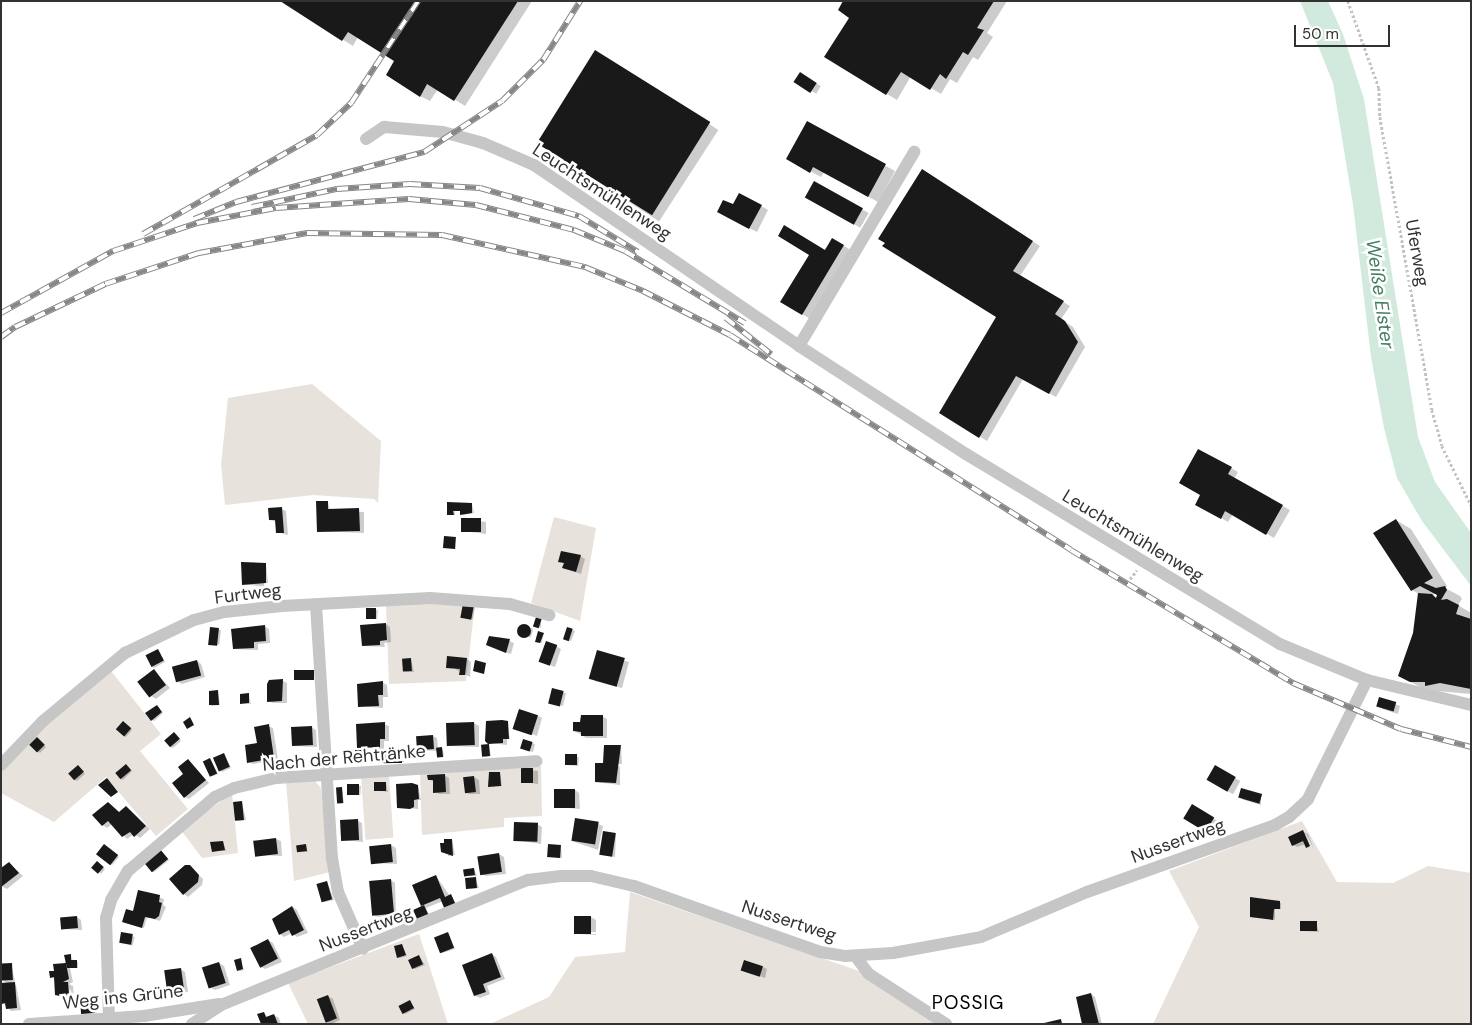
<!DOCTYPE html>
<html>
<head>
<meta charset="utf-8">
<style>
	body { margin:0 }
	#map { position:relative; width:1472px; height:1025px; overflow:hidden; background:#fff; font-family:"DM Sans",sans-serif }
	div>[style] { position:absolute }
	.green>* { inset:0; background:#e8e2dd; transform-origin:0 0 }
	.water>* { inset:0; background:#d2eadd }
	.shadow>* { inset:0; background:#0003; transform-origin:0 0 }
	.building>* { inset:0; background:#191919; transform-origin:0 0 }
	.round { border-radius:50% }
	.path>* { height:2.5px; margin-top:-1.25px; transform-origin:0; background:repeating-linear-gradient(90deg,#c2c2c2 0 2.5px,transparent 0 5px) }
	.minor>* { height:12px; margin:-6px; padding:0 6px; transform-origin:6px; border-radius:6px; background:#c6c6c6 }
	.rail>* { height:5.5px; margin-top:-2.75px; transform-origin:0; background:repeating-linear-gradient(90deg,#fff 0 11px,#878787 0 22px); box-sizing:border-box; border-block:1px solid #878787 }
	span { translate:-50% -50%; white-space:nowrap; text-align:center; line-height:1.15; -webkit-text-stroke:5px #fff; paint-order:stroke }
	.street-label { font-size:18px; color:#323232 }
	.water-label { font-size:19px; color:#437f5e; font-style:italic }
	.neighbourhood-label { font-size:19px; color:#000; letter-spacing:1px }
	.frame { position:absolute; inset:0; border:2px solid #323232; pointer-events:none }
	.scale { position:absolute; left:1294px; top:25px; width:96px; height:22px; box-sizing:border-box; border:2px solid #323232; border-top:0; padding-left:6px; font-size:15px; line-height:18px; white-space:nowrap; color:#323232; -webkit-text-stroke:4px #fff; paint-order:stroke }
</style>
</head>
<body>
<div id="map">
	<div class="green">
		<i style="clip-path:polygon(312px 384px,381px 441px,378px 503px,374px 499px,313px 495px,225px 505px,221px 465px,228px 398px)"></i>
		<i style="clip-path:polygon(554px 517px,596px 528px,580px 621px,531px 603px)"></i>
		<i style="clip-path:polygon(441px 602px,475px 604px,466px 681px,389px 684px,386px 606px)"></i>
		<i style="clip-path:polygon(111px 671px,161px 734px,140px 751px,188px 809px,156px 836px,106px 777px,54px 822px,1px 793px,1px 773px,13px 753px)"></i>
		<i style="clip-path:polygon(541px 766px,542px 816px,504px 818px,504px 827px,422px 835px,420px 773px)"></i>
		<i style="left:389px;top:775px;width:63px;height:28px;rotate:86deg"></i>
		<i style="clip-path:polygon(314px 780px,321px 788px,330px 872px,294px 881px,286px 781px)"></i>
		<i style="clip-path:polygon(232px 793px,238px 853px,202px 858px,181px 830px)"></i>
		<i style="clip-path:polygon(1302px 821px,1337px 882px,1393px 883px,1428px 866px,1471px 873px,1471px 1024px,1153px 1024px,1199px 927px,1169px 871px)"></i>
		<i style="clip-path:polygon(630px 892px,862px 972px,941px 1024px,490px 1024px,549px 997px,575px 957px,625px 952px)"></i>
		<i style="clip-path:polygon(419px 934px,448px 1024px,308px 1024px,288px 983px)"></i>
	</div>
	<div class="water">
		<i style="clip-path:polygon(1300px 1px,1328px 1px,1343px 34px,1364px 99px,1418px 437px,1435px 482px,1471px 533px,1471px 586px,1422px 521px,1397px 478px,1384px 428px,1371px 357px,1353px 205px,1333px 83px)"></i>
	</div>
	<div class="shadow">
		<i style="clip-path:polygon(282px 1px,532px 1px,465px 106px,438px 89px,430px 101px,420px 96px,396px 61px,358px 37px,353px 46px)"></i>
		<i style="clip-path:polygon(845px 1px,1007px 1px,987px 33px,993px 37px,978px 60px,973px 57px,957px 83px,950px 79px,941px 94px,911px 76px,897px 100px,826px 57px,850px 18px)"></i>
		<i style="left:606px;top:57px;width:134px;height:109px;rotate:33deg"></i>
		<i style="left:800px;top:74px;width:24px;height:9px;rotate:30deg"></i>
		<i style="clip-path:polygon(807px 123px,895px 171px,878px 202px,824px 172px,821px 177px,788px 159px)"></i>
		<i style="clip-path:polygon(930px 175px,1040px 246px,1020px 276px,1070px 306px,1061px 319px,1073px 327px,1085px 347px,1056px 397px,1023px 379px,987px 441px,941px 412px,998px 316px,886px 243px)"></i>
		<i style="left:815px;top:182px;width:62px;height:17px;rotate:30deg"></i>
		<i style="clip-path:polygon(733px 206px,761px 206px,768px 210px,757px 232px,725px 216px)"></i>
		<i style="clip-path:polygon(833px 239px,854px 252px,812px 320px,782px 302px)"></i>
		<i style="clip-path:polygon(1199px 450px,1238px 472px,1234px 479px,1290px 510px,1274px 538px,1233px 514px,1228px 522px,1197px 504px,1202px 494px)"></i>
		<i style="clip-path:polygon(328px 502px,330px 510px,364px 512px,364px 533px,318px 531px)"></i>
		<i style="clip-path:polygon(448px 503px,472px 504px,474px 513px,463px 515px,461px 511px,455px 511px,455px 515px,450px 515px)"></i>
		<i style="clip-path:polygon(281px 509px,286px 511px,288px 535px,277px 532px,276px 522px,270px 520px)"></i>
		<i style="clip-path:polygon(462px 519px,486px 522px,486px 534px,463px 531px)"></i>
		<i style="clip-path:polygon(evenodd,1396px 520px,1411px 529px,1447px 586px,1445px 588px,1460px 596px,1462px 599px,1458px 605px,1471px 613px,1471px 694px,1426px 690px,1399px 676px,1414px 634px,1419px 594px,1412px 590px,1396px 520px,1435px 593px,1439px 595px,1438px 599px,1432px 596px,1435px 593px)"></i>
		<i style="clip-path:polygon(455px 538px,456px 549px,447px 548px)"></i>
		<i style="clip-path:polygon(580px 556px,585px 559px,581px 574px,564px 568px)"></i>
		<i style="clip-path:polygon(266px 564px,268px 583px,264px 583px,264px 587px,243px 584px)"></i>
		<i style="left:464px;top:605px;width:11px;height:12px;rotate:10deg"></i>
		<i style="left:367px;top:609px;width:11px;height:9px;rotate:5deg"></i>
		<i style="clip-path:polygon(541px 620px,541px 628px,535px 626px)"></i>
		<i style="clip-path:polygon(386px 624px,390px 627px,391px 642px,384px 643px,385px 647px,363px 646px)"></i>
		<i style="left:521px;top:625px;width:13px;height:9px;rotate:18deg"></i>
		<i style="clip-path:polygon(264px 626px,269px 629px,270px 643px,258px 644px,258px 650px,234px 649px)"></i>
		<i style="clip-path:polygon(567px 628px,575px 631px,571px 641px,566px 640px)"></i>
		<i style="left:212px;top:629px;width:9px;height:15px;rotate:6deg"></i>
		<i style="clip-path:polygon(543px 634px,542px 643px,538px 642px)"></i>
		<i style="clip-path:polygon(499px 637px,514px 643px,511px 654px,496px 649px)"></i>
		<i style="clip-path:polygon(556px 646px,561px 649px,555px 667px,540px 661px)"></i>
		<i style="clip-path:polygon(158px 650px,165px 662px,154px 668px,152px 667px)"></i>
		<i style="clip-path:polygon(598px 652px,629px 662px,622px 688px,595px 681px)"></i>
		<i style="clip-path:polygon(467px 659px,471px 662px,470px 677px,455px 669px)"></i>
		<i style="clip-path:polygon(411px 660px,414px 672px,406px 672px,404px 671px)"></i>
		<i style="clip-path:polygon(197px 661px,201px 664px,205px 677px,182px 684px,177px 681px)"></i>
		<i style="clip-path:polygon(154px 671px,170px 688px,156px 699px,151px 696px)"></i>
		<i style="clip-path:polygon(283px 681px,287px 683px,287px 703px,273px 703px,269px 701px)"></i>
		<i style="clip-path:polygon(382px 682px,387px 685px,388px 697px,383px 697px,383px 708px,359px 706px)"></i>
		<i style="clip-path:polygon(553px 690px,566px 693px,563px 706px,552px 704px)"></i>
		<i style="clip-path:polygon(218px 692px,220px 705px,212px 706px,210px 705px)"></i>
		<i style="clip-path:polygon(249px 695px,251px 704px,242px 703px)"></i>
		<i style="clip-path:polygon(1380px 698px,1400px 706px,1398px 714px,1382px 709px)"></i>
		<i style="clip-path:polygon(157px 706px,163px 713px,154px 721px,152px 720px)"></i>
		<i style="clip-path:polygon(538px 716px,542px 718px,537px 736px,515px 728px)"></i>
		<i style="clip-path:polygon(602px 716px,607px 719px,607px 738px,586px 738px,575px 731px,582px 723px)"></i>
		<i style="clip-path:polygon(507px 722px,510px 739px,507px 739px,507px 745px,491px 743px)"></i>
		<i style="clip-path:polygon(474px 723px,479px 726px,479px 747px,449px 746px)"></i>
		<i style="clip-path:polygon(125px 724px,132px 730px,126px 737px,124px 736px)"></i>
		<i style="clip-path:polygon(384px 724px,389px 726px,389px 741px,384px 741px,384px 750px,403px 751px,404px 762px,384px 764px,381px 749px,359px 747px)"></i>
		<i style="clip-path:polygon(268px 726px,273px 728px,278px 760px,253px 764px,248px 762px)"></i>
		<i style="clip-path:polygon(311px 727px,316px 730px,317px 747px,293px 746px)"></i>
		<i style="clip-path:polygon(176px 734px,181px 741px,173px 748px,171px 747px)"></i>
		<i style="clip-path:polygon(433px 736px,437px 738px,438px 749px,443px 750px,444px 757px,438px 756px,438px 751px,418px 750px)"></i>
		<i style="clip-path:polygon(39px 740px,46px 747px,40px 753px,31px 745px)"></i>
		<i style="clip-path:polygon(524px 741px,535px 744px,533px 752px,524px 750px)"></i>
		<i style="clip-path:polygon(489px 746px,491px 756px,485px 757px,483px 756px)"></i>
		<i style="clip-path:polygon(621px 746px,622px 764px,614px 764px,620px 767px,620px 785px,596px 782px)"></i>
		<i style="clip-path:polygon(365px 751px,367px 762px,357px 761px)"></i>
		<i style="clip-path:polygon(224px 754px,231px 768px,222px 772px,220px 771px)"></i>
		<i style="left:567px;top:756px;width:12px;height:9px;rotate:5deg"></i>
		<i style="clip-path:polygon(210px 759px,218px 774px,213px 776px,211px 775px)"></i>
		<i style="clip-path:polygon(188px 760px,209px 783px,189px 799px,185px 797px)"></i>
		<i style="clip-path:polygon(128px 766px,132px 771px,123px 780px,121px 779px)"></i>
		<i style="left:1215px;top:767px;width:29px;height:15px;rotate:29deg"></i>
		<i style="clip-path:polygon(80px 768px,85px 774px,77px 781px,75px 780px)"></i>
		<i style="clip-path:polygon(522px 769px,538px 771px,538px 784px,523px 782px)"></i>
		<i style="clip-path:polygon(500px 773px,502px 786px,489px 786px)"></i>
		<i style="clip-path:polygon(444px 775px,449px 778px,450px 794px,439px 794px,435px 792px,434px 782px,429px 779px)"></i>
		<i style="clip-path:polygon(474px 777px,479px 780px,480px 794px,469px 794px,465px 792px)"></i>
		<i style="clip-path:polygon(386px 783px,388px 792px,375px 790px)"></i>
		<i style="left:348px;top:785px;width:13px;height:9px;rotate:4deg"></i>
		<i style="clip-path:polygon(418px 786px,421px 800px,418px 800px,418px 809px,399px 807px)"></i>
		<i style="clip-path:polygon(342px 788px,344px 803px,340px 804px,338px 802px)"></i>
		<i style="clip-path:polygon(575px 790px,579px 793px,580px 809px,556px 807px)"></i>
		<i style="clip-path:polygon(1261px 796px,1261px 805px,1241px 799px)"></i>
		<i style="clip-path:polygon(242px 802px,246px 820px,238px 821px,236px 820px)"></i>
		<i style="clip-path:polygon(108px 803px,120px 813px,130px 810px,150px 829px,140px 838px,134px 834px,127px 839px,112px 824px,107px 828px,103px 825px)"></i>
		<i style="left:1192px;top:805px;width:31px;height:15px;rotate:32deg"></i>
		<i style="clip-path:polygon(358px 821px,362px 823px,363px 842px,342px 840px)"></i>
		<i style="clip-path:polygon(537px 824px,542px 827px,541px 844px,514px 840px)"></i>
		<i style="clip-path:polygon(598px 824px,603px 826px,598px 850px,572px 841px)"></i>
		<i style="clip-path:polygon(1303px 832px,1308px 834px,1314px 849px,1306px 834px,1303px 834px,1310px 849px,1306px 844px,1297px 847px,1293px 845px)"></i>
		<i style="clip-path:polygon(616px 834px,615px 857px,604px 855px)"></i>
		<i style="clip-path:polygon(276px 839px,281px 841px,282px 856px,255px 855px)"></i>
		<i style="clip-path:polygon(452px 840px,455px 855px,448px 856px,448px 852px)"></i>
		<i style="clip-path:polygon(223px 842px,226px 851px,213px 851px)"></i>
		<i style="clip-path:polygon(305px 845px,308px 852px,299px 852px)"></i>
		<i style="clip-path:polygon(391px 845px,396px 848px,397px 864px,372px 863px)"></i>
		<i style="clip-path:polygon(106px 846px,119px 857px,112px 865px,97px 854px)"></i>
		<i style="clip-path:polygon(561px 846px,562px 858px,550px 857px)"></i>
		<i style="clip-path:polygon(162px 852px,169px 860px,154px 872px,152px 871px)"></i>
		<i style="clip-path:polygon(499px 854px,504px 857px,506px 874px,486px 876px,481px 874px)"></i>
		<i style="clip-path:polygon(9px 863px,23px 876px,7px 889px,1px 886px)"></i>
		<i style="left:97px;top:863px;width:10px;height:6px;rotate:37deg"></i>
		<i style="clip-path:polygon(190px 867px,203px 879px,202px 885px,188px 897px,184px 894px)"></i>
		<i style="clip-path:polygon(474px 869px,477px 876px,465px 876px)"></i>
		<i style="clip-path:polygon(436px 876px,457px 906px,443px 901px,426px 908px,430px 917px,420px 921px,425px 907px,422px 905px)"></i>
		<i style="clip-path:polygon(475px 878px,479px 888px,467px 889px)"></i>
		<i style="clip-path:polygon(391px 880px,395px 883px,396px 915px,375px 917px)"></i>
		<i style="clip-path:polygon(327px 882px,334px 900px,324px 902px,323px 901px)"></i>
		<i style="clip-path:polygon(139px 891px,164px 899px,163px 905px,166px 907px,160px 921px,147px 917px,144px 928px,126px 923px,133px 913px)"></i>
		<i style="clip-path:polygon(1251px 898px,1281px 903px,1281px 909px,1275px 909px,1275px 920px,1251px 916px)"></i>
		<i style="clip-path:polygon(293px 907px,297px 910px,308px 933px,297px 937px,292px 933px,284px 937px,280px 934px)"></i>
		<i style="clip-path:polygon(77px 917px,81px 920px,82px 930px,63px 929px)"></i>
		<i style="clip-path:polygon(591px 917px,596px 920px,596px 932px,575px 933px,575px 918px)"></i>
		<i style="clip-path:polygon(1316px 922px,1319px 932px,1302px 931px)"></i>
		<i style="clip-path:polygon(448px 933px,455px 949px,442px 953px,440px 952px)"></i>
		<i style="left:122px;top:934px;width:13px;height:9px;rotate:13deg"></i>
		<i style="clip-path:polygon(596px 934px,596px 935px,579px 935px)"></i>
		<i style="clip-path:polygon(268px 940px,273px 943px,282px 962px,265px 969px,261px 967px)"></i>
		<i style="clip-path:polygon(402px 945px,407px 956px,400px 958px,398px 957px)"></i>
		<i style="clip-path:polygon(492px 954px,496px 957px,505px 979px,487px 986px,490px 994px,480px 998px,475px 996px,464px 966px)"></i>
		<i style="clip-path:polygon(71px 956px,73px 961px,78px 962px,78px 968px,70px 968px,73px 982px,69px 984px,73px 986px,74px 996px,61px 997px,56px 994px,55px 979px,51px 977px)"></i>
		<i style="clip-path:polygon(419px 956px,425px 965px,415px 969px,413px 968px)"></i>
		<i style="clip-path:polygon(240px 960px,244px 970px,240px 971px,238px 970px)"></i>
		<i style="clip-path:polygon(219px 963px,224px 966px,230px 985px,215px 990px,211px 988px)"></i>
		<i style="clip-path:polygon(11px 965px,15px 981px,8px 984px,16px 985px,21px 1010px,11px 1011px,3px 1003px,8px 984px,3px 981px)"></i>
		<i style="clip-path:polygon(763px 967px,767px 969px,765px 978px,742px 970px)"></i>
		<i style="clip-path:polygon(180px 969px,185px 972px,188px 992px,174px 994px,169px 991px)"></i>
		<i style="clip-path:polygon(1091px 994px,1095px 997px,1102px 1024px,1084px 1024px)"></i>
		<i style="clip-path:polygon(328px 996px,333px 999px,340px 1020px,331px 1024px,326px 1021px)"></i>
		<i style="clip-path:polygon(94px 999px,97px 1013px,82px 1013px)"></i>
		<i style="clip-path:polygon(410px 1002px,415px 1009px,405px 1014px,404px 1013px)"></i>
		<i style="clip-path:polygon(264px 1013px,267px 1017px,274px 1015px,279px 1018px,281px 1024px,262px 1024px)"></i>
	</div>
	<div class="building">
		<i style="clip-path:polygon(280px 1px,518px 1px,454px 101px,427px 84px,420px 97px,386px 75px,394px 61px,348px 32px,342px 41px)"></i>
		<i style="clip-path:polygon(843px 1px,994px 1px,977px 28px,984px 30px,968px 55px,963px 52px,946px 79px,940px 74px,930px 90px,901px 72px,886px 95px,824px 57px,849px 18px,838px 10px)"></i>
		<i style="left:595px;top:50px;width:136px;height:110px;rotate:32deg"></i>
		<i style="left:800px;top:72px;width:20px;height:12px;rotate:33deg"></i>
		<i style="clip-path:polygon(807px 121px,886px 164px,868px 197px,813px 167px,810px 173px,786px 159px)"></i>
		<i style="clip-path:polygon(922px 169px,1033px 241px,1013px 271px,1064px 301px,1055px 314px,1065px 321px,1078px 342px,1049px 394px,1016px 376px,979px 438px,939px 413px,996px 317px,882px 246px,885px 243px,878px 239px)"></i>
		<i style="left:814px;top:181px;width:56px;height:19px;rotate:29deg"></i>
		<i style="clip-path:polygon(739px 193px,762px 205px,749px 229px,717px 212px,723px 200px,733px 204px)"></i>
		<i style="clip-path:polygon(784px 225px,825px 250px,832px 238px,844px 245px,802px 315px,780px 302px,809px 255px,778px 236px)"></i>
		<i style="clip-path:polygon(1198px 449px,1232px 467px,1228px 474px,1283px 505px,1266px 535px,1225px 511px,1221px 519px,1195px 505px,1200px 495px,1179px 483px)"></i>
		<i style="clip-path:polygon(316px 501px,328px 501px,328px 509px,359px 508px,360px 531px,317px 532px)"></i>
		<i style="clip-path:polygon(447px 502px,472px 503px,472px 513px,460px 515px,460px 511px,453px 511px,454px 515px,447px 515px)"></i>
		<i style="clip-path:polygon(282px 507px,284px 533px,276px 533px,275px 520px,269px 520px,268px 508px)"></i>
		<i style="left:461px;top:518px;width:20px;height:14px"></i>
		<i style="clip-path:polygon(1396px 519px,1433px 578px,1424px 583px,1436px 588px,1445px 586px,1447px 590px,1441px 600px,1447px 599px,1459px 605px,1456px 614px,1471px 619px,1471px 689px,1440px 683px,1425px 686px,1425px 682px,1410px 682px,1398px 676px,1413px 633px,1418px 593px,1432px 594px,1436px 598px,1437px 595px,1420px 586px,1411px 591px,1373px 533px)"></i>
		<i style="left:444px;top:536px;width:12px;height:12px;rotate:5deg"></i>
		<i style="clip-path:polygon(561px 551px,581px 555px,576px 572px,562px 568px,564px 563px,558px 562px)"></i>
		<i style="clip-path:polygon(241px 562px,266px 563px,266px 583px,242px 585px)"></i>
		<i style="left:463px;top:603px;width:11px;height:15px;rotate:10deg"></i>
		<i style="left:366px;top:608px;width:10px;height:11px"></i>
		<i style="left:536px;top:617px;width:6px;height:10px;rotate:18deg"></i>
		<i style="clip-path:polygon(386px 623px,387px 640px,380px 641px,380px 645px,362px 646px,360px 625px)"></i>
		<i class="round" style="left:517px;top:624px;width:14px;height:14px"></i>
		<i style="clip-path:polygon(265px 625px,266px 641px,254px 642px,254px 648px,233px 649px,231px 629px)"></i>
		<i style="left:210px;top:627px;width:9px;height:18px;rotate:6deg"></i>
		<i style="left:567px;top:627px;width:6px;height:13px;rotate:18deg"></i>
		<i style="clip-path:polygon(538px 631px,544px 633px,540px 643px,535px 642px)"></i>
		<i style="clip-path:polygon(489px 636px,510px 639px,506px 653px,486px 645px)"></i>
		<i style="left:546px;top:641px;width:12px;height:22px;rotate:20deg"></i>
		<i style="left:158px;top:649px;width:13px;height:14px;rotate:63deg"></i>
		<i style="left:597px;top:650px;width:29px;height:30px;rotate:16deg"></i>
		<i style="clip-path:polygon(447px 656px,467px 658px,465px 675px,459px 675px,460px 669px,446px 668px)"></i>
		<i style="left:411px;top:658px;width:13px;height:9px;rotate:86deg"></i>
		<i style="left:197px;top:660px;width:16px;height:26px;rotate:75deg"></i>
		<i style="clip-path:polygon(475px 660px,486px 663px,484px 674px,473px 671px)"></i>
		<i style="left:154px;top:669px;width:20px;height:21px;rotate:53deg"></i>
		<i style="left:314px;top:670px;width:10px;height:20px;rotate:90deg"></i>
		<i style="clip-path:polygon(283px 679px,282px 701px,267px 702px,267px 684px,269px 680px)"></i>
		<i style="clip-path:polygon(383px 681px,383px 695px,378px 695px,379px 706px,358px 707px,357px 684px)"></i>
		<i style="left:552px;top:688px;width:12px;height:16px;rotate:14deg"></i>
		<i style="clip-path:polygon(218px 690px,219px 705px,209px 705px,209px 691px)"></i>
		<i style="clip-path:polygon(249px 693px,249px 703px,240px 704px,240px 694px)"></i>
		<i style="left:1379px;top:697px;width:18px;height:10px;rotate:16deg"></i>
		<i style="clip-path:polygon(157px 705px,162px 712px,151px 721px,145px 713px)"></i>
		<i style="left:519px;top:709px;width:20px;height:21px;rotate:18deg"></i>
		<i style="clip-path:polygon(581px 715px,603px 715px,603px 736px,581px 736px,581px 732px,573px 731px,573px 722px,580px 722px)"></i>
		<i style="clip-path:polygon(190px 717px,194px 725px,187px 729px,183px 722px)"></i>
		<i style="clip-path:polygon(502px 720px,508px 721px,509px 739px,503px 739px,503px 743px,488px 744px,485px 741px,486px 721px)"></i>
		<i style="left:123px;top:721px;width:11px;height:11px;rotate:41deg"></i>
		<i style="clip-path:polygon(385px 722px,385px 739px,380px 739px,380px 747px,357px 748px,356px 724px)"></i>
		<i style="left:474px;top:722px;width:23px;height:28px;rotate:88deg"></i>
		<i style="clip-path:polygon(269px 724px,274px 758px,247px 763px,245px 745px,257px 743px,254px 727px)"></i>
		<i style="left:312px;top:726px;width:19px;height:21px;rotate:87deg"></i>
		<i style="left:174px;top:732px;width:9px;height:13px;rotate:49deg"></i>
		<i style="left:433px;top:735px;width:14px;height:17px;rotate:86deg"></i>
		<i style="left:37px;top:737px;width:11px;height:11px;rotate:45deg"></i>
		<i style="left:523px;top:739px;width:10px;height:10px;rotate:17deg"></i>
		<i style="left:489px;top:744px;width:12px;height:8px;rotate:85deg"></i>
		<i style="clip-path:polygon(604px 745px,621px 745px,616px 783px,595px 782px,595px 763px,603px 763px)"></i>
		<i style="left:442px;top:747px;width:10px;height:6px;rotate:84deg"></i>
		<i style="left:380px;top:749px;width:22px;height:14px"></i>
		<i style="left:355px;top:750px;width:10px;height:11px"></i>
		<i style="left:224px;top:753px;width:15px;height:12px;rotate:67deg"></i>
		<i style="left:577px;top:754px;width:11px;height:12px;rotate:90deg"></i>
		<i style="left:210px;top:758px;width:17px;height:8px;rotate:65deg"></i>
		<i style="clip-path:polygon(188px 759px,206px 780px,184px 798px,172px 783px,183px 774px,178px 767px)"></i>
		<i style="left:126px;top:764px;width:8px;height:14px;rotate:50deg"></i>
		<i style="left:78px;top:765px;width:9px;height:13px;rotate:49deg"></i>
		<i style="left:1215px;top:765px;width:24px;height:17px;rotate:30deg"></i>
		<i style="left:521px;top:768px;width:12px;height:15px"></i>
		<i style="clip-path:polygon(489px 772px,500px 772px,501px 786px,488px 787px)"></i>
		<i style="clip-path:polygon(445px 774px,446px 792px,433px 793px,433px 780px,428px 780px,427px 775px)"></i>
		<i style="left:474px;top:776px;width:16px;height:11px;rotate:83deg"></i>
		<i style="clip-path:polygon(107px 778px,118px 792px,111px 797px,98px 785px)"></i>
		<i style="left:374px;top:782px;width:12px;height:9px"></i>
		<i style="clip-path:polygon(412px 783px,418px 785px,419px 799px,414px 800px,414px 807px,410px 809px,397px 808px,396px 784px)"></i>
		<i style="left:347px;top:784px;width:12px;height:11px"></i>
		<i style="left:342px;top:787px;width:16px;height:6px;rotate:86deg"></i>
		<i style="left:1241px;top:788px;width:22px;height:10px;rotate:16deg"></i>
		<i style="left:554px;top:789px;width:21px;height:19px"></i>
		<i style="left:242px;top:801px;width:19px;height:9px;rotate:84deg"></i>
		<i style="clip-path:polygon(108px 802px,119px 812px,126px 806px,146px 826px,134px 837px,130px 832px,122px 837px,108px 821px,102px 826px,92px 815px)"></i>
		<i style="left:1192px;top:804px;width:26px;height:17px;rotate:31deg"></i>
		<i style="left:575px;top:818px;width:24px;height:23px;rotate:9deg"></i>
		<i style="left:358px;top:819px;width:21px;height:18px;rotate:87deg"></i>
		<i style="left:514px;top:822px;width:24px;height:19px;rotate:2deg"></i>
		<i style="clip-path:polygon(1303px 830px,1310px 846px,1306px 848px,1303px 841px,1292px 846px,1288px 837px)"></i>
		<i style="left:603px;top:831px;width:13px;height:24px;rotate:9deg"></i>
		<i style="left:276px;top:838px;width:16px;height:23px;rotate:83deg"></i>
		<i style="clip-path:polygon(444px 839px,452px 839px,453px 856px,441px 852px,440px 843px,444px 843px)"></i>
		<i style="clip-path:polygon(223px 841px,225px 850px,212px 852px,210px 842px)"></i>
		<i style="left:104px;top:844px;width:18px;height:13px;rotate:38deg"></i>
		<i style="left:306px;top:844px;width:7px;height:10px;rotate:82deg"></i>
		<i style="left:391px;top:844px;width:18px;height:22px;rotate:84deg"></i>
		<i style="left:548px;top:844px;width:13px;height:13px;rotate:4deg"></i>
		<i style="left:160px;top:849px;width:13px;height:21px;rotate:51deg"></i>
		<i style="left:499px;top:853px;width:19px;height:22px;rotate:81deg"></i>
		<i style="left:97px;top:861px;width:9px;height:9px;rotate:41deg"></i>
		<i style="clip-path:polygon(9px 862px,19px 873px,1px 887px,1px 868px)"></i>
		<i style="clip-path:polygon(185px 865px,190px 865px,199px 875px,198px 882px,183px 895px,169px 879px)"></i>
		<i style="left:474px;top:868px;width:7px;height:11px;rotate:82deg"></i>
		<i style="clip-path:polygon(436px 875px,445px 897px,451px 894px,456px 905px,445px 910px,440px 898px,421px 906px,412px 885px)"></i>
		<i style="left:476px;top:877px;width:11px;height:11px;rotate:85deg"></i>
		<i style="left:391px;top:879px;width:35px;height:22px;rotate:85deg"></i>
		<i style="left:327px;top:881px;width:19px;height:11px;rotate:74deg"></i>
		<i style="clip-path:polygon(138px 890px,160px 895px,159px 902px,162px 903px,159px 916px,155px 919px,145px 917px,142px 928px,122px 922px,126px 909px,133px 911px)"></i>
		<i style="clip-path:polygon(1250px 897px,1280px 901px,1280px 909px,1274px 909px,1273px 920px,1250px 917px)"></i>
		<i style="left:424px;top:905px;width:12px;height:12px;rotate:66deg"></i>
		<i style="clip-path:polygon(292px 906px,304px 930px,292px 936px,289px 930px,279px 935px,272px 919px)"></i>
		<i style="left:77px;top:916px;width:12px;height:17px;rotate:85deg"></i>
		<i style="left:574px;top:916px;width:17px;height:18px"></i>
		<i style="left:1317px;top:921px;width:10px;height:17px;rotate:90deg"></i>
		<i style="left:121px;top:932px;width:12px;height:11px;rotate:9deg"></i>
		<i style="left:448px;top:932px;width:17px;height:15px;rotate:69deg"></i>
		<i style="left:268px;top:939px;width:22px;height:20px;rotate:63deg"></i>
		<i style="clip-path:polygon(402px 944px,406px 955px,397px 958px,394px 946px)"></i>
		<i style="clip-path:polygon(492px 953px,501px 977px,483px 984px,486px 992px,474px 996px,462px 965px)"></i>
		<i style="clip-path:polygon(71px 954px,71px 960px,77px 960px,77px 968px,67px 968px,64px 955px)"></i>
		<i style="left:419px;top:955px;width:10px;height:12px;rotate:66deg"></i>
		<i style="clip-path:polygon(241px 958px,243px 969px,237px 971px,234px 960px)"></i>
		<i style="left:744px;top:960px;width:20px;height:11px;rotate:18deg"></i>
		<i style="left:219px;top:962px;width:22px;height:18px;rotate:72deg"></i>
		<i style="left:12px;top:963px;width:17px;height:11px;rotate:87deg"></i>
		<i style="clip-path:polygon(66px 963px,69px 979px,63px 982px,68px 982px,69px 994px,60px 996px,55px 995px,54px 977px,50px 978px,49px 971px,54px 971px,53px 964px)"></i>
		<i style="left:181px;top:968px;width:21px;height:17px;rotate:82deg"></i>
		<i style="clip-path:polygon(15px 982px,17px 1008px,6px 1009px,5px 1003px,2px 1004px,1px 983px)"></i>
		<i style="clip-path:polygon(1091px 993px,1099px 1024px,1082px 1024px,1076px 997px)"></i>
		<i style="left:328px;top:995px;width:25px;height:12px;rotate:69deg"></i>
		<i style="left:94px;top:998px;width:15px;height:14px;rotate:86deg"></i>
		<i style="left:410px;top:1000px;width:9px;height:13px;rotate:63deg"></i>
		<i style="clip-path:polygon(264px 1012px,266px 1017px,274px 1014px,278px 1024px,261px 1024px,257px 1014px)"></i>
		<i style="clip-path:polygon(1061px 1019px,1062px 1024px,1045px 1024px,1044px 1023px)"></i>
	</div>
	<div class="path">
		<i style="left:1348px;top:1px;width:92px;rotate:70.4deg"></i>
		<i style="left:1379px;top:88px;width:29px;rotate:88deg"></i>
		<i style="left:1380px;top:117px;width:298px;rotate:79.9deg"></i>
		<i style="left:1432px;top:410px;width:37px;rotate:74deg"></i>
		<i style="left:1442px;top:446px;width:66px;rotate:63.8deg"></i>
		<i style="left:1130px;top:579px;width:11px;rotate:-52deg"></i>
	</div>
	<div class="minor">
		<i style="left:366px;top:139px;width:22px;rotate:-34deg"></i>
		<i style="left:384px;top:127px;width:59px;rotate:4.8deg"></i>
		<i style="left:443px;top:132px;width:41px;rotate:15.4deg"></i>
		<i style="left:483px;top:143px;width:56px;rotate:23.3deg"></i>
		<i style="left:534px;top:165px;width:321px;rotate:34.3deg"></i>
		<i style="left:799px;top:346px;width:199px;rotate:32.9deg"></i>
		<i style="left:966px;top:454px;width:367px;rotate:31.2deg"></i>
		<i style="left:1280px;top:644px;width:94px;rotate:22.5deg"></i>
		<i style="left:1367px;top:680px;width:107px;rotate:13.5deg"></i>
		<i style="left:799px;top:346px;width:226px;rotate:-59.3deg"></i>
		<i style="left:316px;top:605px;width:254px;rotate:86.4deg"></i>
		<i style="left:332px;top:858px;width:35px;rotate:80deg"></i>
		<i style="left:338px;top:892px;width:62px;rotate:66.3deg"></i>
		<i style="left:1px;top:765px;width:61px;rotate:-46.3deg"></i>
		<i style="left:43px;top:721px;width:107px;rotate:-39.7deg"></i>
		<i style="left:125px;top:653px;width:76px;rotate:-25.6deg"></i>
		<i style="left:194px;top:620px;width:31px;rotate:-15deg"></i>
		<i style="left:224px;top:612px;width:58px;rotate:-5.9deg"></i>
		<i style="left:282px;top:606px;width:148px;rotate:-3.1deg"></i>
		<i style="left:430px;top:598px;width:80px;rotate:4.3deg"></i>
		<i style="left:510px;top:604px;width:41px;rotate:15.8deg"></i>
		<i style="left:856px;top:957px;width:21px;rotate:53deg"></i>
		<i style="left:869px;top:974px;width:92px;rotate:33deg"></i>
		<i style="left:109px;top:1019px;width:101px;rotate:-91.7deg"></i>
		<i style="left:106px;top:918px;width:19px;rotate:-74deg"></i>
		<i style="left:111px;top:900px;width:34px;rotate:-60deg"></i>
		<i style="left:128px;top:871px;width:114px;rotate:-40.4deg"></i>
		<i style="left:215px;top:797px;width:21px;rotate:-25deg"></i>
		<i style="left:234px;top:788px;width:43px;rotate:-13.4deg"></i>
		<i style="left:276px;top:778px;width:261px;rotate:-3.7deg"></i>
		<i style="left:29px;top:1024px;width:115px;rotate:-4deg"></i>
		<i style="left:144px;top:1016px;width:76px;rotate:-9.1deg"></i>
		<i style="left:192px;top:1024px;width:35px;rotate:-33deg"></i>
		<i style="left:221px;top:1005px;width:331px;rotate:-22.2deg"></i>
		<i style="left:528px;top:880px;width:33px;rotate:-7deg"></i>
		<i style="left:561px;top:876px;width:30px"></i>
		<i style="left:591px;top:876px;width:44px;rotate:13.1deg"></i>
		<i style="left:634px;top:886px;width:197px;rotate:19.5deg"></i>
		<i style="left:820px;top:952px;width:25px;rotate:9deg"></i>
		<i style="left:845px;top:956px;width:48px;rotate:-3.6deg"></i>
		<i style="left:893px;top:953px;width:89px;rotate:-10.3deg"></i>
		<i style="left:981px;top:937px;width:115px;rotate:-23deg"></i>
		<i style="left:1087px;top:892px;width:200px;rotate:-19.6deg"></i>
		<i style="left:1275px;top:825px;width:16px;rotate:-30deg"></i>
		<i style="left:1289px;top:817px;width:26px;rotate:-43deg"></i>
		<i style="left:1308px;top:799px;width:133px;rotate:-63.6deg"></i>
	</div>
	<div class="rail">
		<i style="left:252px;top:207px;width:87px;rotate:-12deg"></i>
		<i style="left:337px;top:189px;width:73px;rotate:-3.9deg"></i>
		<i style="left:410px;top:184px;width:70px;rotate:3.3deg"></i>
		<i style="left:480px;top:188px;width:103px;rotate:15.8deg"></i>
		<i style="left:579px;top:216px;width:69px;rotate:31.4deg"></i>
		<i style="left:194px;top:219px;width:45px;rotate:-22deg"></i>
		<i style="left:236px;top:202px;width:195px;rotate:-14.9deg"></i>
		<i style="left:424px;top:152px;width:93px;rotate:-33.2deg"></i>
		<i style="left:502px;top:101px;width:58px;rotate:-45deg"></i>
		<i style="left:543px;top:60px;width:70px;rotate:-57.9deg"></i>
		<i style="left:143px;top:234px;width:200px;rotate:-29.6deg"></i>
		<i style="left:317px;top:135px;width:47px;rotate:-43.3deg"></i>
		<i style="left:351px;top:103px;width:122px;rotate:-56.7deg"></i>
		<i style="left:1px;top:313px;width:128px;rotate:-29deg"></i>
		<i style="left:113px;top:251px;width:89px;rotate:-18.4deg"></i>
		<i style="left:197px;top:223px;width:80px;rotate:-10.8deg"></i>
		<i style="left:276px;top:208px;width:133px;rotate:-3.9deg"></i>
		<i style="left:409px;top:199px;width:67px;rotate:5.1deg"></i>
		<i style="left:476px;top:205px;width:101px;rotate:14.3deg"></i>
		<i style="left:574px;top:230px;width:55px;rotate:22.4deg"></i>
		<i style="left:625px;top:251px;width:140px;rotate:31deg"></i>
		<i style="left:726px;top:318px;width:58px;rotate:38.7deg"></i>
		<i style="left:1px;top:337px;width:17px;rotate:-36deg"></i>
		<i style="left:15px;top:327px;width:100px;rotate:-25.5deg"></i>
		<i style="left:105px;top:284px;width:99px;rotate:-18.3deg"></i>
		<i style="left:199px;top:253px;width:110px;rotate:-10.5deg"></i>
		<i style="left:307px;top:233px;width:135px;rotate:0.8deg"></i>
		<i style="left:442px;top:235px;width:147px;rotate:12.6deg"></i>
		<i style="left:585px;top:267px;width:63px;rotate:22.5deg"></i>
		<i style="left:643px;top:291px;width:97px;rotate:26.8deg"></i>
		<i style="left:730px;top:335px;width:403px;rotate:32.2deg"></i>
		<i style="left:1071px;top:550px;width:259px;rotate:30.9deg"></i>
		<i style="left:1293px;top:683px;width:117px;rotate:23.1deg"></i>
		<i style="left:1401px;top:729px;width:72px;rotate:14.4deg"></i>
	</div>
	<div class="street-label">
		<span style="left:602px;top:192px;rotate:33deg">Leuchtsmühlenweg</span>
		<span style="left:1417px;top:253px;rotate:80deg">Uferweg</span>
		<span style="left:1133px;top:536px;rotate:31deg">Leuchtsmühlenweg</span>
		<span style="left:248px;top:594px;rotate:-7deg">Furtweg</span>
		<span style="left:344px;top:758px;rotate:-5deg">Nach der Rehtränke</span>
		<span style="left:1178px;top:841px;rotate:-20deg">Nussertweg</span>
		<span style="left:789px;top:921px;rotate:18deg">Nussertweg</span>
		<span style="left:366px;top:929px;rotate:-21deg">Nussertweg</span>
		<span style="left:123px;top:997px;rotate:-6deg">Weg ins Grüne</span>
	</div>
	<div class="water-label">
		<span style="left:1380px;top:294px;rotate:82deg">Weiße Elster</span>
	</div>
	<div class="neighbourhood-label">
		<span style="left:968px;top:1003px">POSSIG</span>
	</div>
	<div class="frame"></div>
	<div class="scale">50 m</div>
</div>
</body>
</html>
